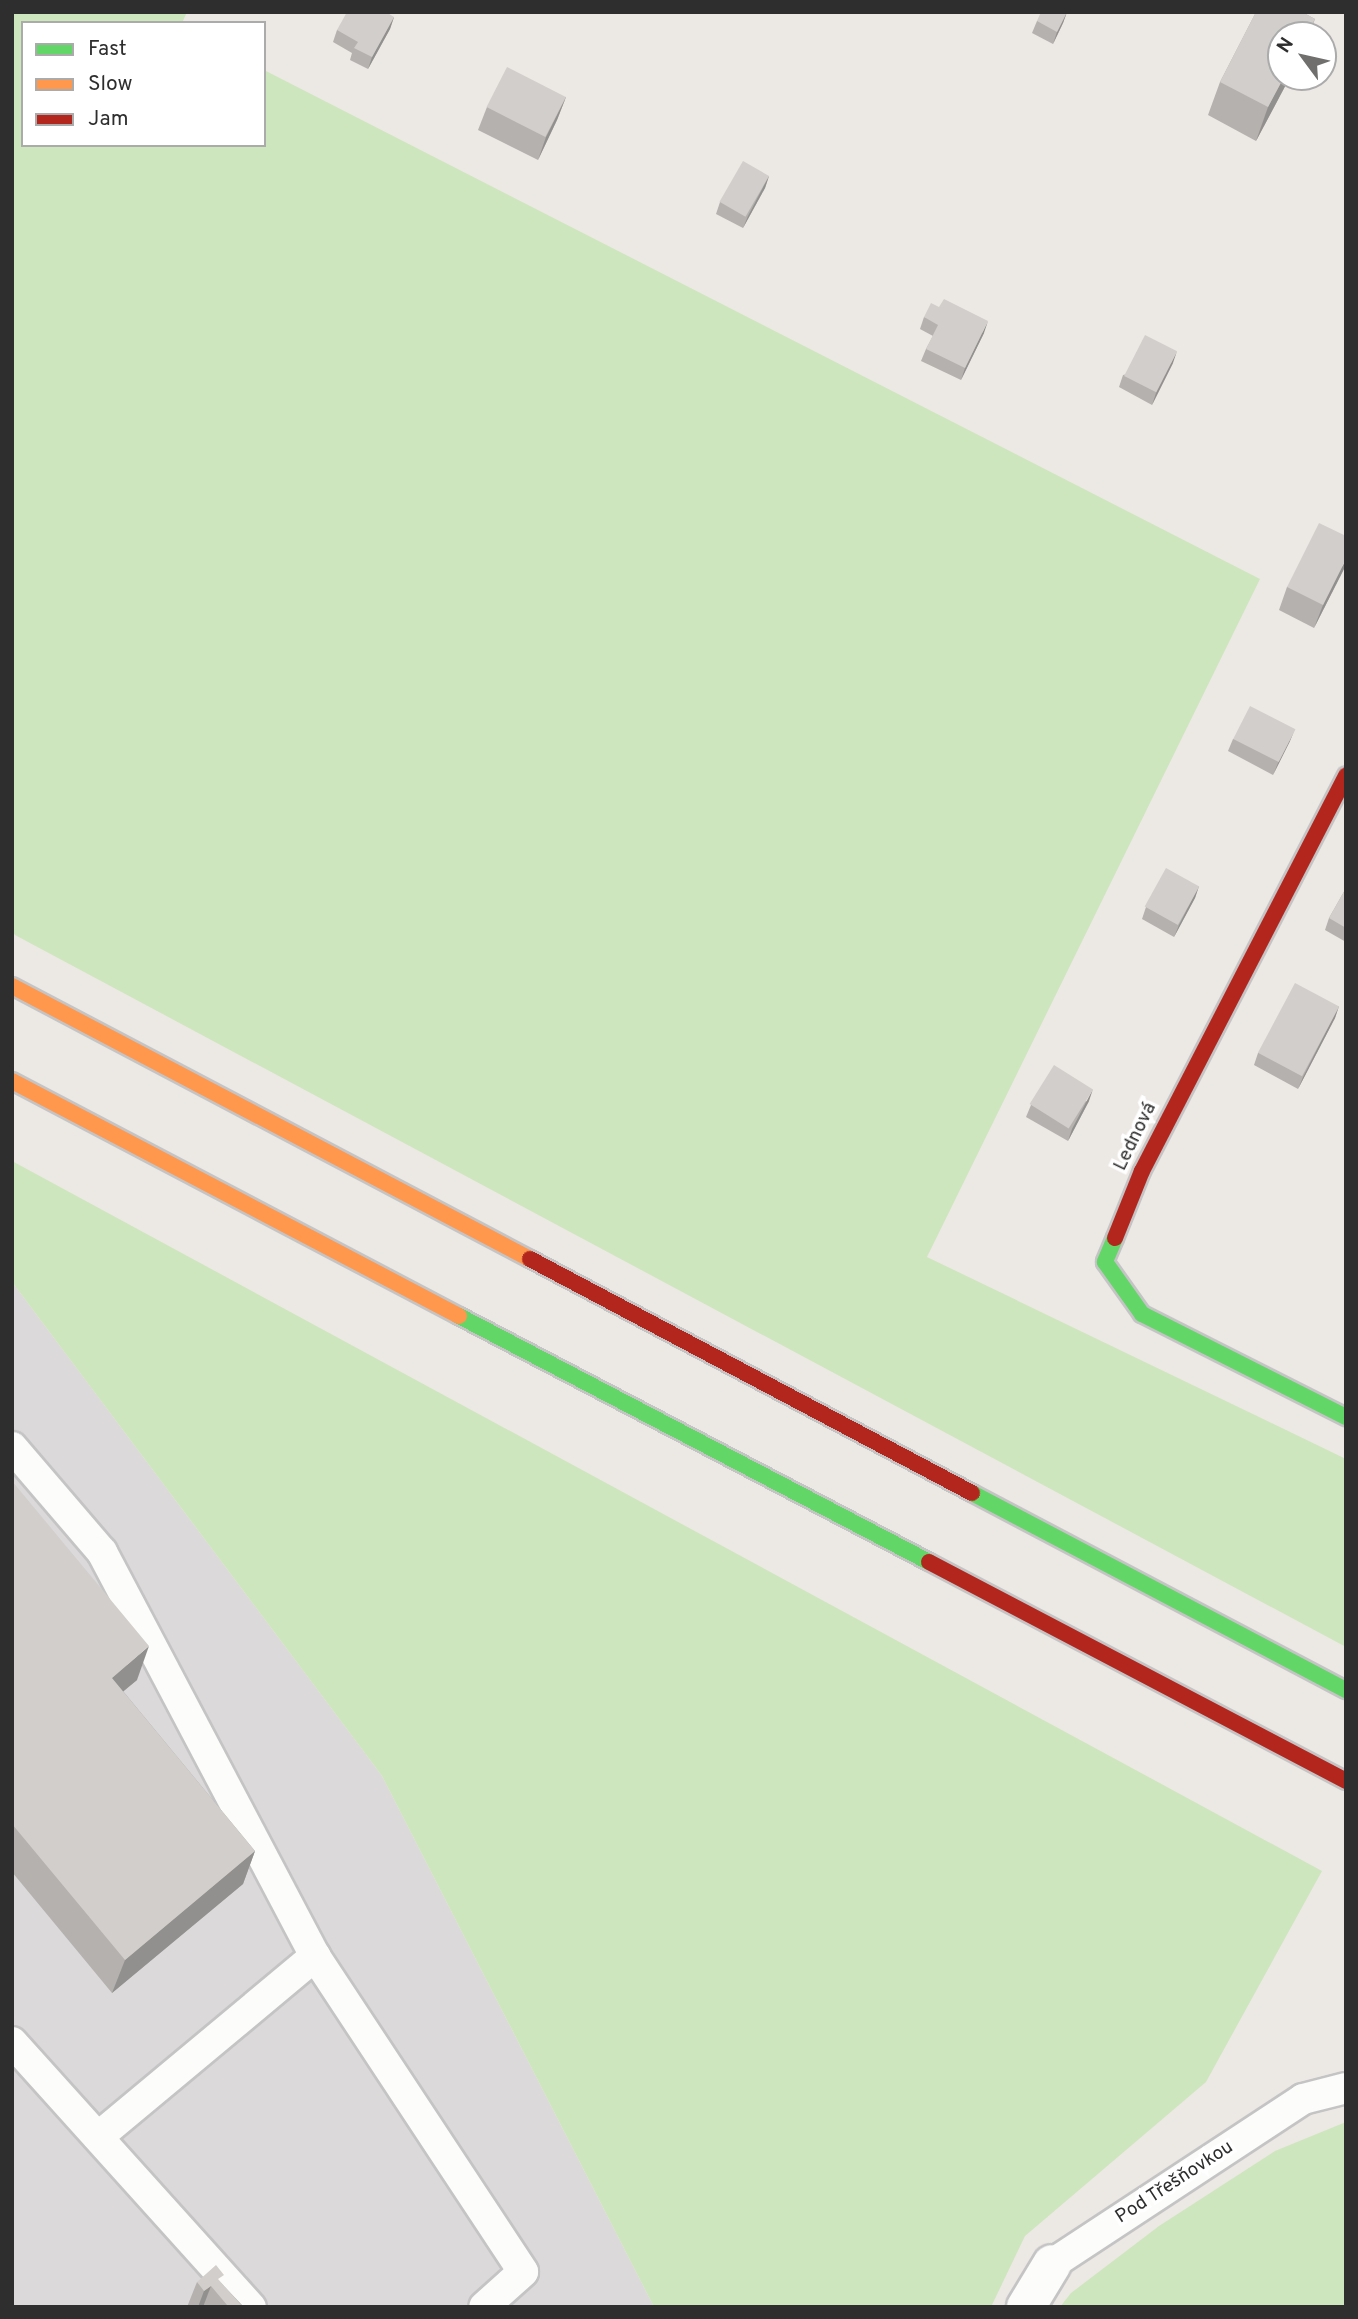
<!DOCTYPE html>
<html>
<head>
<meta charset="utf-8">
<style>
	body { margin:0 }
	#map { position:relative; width:1358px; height:2319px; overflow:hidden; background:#ece8e4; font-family:Overpass,sans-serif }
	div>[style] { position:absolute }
	.industrial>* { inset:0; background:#dcd9db }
	.green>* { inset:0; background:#cee6be }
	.roads { filter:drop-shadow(2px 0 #c5c4c5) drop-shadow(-2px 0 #c5c4c5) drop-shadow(0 2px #c5c4c5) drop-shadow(0 -2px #c5c4c5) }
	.lane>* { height:30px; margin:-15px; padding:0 15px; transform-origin:15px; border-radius:15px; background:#fcfcfb }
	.street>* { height:38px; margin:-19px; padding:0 19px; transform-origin:19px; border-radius:19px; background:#fcfcfb }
	.fast>* { height:16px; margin:-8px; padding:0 8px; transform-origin:8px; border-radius:8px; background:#63d668 }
	.slow>* { height:16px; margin:-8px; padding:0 8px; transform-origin:8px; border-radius:8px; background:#ff974d }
	.jam>* { height:16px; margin:-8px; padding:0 8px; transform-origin:8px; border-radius:8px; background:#b3261e }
	.wall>* { inset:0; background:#b4b1af }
	.shaded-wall>* { inset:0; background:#92908e }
	.building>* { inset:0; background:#d1cecb; transform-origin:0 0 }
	span { translate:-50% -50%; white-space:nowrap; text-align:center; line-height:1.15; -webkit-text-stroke:7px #fff; paint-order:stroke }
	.street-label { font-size:19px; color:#2e2e2e }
	.frame { position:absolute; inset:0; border:14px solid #2e2e2e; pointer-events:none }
	.legend { position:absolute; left:21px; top:21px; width:245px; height:126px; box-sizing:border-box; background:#fff; border:2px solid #ababab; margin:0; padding:9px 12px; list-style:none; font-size:21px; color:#2e2e2e }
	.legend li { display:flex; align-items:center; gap:14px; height:35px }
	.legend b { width:35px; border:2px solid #ababab }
	.north { position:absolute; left:1267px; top:21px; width:70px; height:70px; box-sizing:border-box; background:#fff; border:2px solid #ababab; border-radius:50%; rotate:303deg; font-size:19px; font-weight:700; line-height:28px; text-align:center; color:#2e2e2e }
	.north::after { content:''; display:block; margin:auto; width:24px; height:32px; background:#706f6e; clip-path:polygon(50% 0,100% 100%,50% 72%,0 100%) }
</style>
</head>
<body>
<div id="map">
	<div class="industrial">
		<i style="clip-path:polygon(12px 1282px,382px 1776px,654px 2307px,12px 2307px)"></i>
	</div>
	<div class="green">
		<i style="clip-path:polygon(12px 12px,187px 12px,182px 23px,23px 23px,23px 145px,264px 145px,264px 70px,1260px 579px,927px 1257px,1346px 1459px,1346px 1647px,15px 935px,12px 931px)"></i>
		<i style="clip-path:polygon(12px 1161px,1322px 1871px,1206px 2082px,1025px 2236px,991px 2307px,654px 2307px,382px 1776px,12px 1282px)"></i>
		<i style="clip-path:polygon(1346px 2122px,1346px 2307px,1060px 2307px,1071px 2293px,1159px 2226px,1275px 2151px)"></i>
	</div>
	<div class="roads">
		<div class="lane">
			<i style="left:12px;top:1447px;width:138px;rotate:49.4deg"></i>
			<i style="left:102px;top:1552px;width:457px;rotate:62.2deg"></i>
			<i style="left:12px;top:2042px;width:357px;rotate:48deg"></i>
			<i style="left:98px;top:2137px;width:283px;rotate:-39.8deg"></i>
			<i style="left:315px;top:1956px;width:378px;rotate:56.6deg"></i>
			<i style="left:523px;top:2272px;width:52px;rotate:138.1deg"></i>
			<i style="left:1052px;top:2264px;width:300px;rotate:-33.3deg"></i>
			<i style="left:1303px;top:2099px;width:44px;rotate:-14.3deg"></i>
		</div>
		<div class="street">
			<i style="left:1026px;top:2307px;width:50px;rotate:-58.8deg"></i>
		</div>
		<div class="fast">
			<i style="left:1115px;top:1238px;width:26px;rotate:113deg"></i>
			<i style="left:1105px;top:1262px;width:64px;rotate:54.6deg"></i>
			<i style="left:1142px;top:1314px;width:229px;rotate:26.8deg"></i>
			<i style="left:459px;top:1316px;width:530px;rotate:27.63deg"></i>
			<i style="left:972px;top:1493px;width:423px;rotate:27.8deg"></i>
		</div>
		<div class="slow">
			<i style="left:12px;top:986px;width:586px;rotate:27.79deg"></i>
			<i style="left:12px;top:1081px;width:505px;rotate:27.73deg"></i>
		</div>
		<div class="jam">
			<i style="left:1115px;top:1238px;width:72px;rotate:-68.1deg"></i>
			<i style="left:1142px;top:1171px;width:445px;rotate:-62.7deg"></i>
			<i style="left:530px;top:1259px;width:500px;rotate:27.9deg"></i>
			<i style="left:929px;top:1562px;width:471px;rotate:27.7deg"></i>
		</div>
	</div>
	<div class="wall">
		<i style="clip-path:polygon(1067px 12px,1063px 23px,1053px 44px,1032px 33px,1037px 21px)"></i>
		<i style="clip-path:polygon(1256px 12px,1302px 12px,1315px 19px,1309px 35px,1281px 35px,1281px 77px,1290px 77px,1256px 141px,1208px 115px,1220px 82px)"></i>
		<i style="clip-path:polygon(394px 17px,390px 29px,368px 69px,350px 60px,352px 53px,333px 42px,337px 30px)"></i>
		<i style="clip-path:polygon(566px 97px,557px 120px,538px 160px,478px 130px,487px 107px)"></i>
		<i style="clip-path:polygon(769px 176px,765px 188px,743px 228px,716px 214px,720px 202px)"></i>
		<i style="clip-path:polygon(924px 317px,984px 333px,961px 380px,921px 361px,926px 349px,933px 336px,920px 329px)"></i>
		<i style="clip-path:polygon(1173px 363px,1152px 405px,1119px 387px,1123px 375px)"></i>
		<i style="clip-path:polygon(1346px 565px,1314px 628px,1279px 610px,1287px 587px)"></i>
		<i style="clip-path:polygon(1233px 739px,1290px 741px,1273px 775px,1228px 751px)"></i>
		<i style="clip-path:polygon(1199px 886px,1195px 898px,1174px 937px,1142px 919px,1146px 907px)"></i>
		<i style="clip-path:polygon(1346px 888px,1346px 942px,1325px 930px,1329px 918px)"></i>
		<i style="clip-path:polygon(1339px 1006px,1335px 1018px,1298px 1089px,1254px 1065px,1258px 1053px)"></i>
		<i style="clip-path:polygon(1089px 1101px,1068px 1141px,1026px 1117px,1031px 1105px)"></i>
		<i style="clip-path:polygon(12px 1481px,137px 1680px,123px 1691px,255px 1851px,243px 1884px,112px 1993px,12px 1872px)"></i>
		<i style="clip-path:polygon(197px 2282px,221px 2283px,243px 2306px,187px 2307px)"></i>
	</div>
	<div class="shaded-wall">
		<i style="clip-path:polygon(1067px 12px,1063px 23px,1053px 44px,1057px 32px)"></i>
		<i style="clip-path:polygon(394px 17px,390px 29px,368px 69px,372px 57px)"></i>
		<i style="clip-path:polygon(1284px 77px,1290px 77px,1256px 141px,1268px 107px)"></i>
		<i style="clip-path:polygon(566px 97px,557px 120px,538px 160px,546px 137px)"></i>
		<i style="clip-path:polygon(769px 176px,765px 188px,743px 228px,748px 216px)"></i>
		<i style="clip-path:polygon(988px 321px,984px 333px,961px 380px,965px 368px)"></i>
		<i style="clip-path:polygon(1177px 351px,1173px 363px,1152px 405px,1156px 393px)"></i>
		<i style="clip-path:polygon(1346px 559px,1346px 565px,1314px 628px,1323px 605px)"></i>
		<i style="clip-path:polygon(1295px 729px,1290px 741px,1273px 775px,1278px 763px)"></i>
		<i style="clip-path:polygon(1199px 886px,1195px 898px,1174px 937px,1179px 925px)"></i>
		<i style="clip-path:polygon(1339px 1006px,1335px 1018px,1298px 1089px,1303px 1077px)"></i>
		<i style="clip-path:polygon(1093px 1089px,1089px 1101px,1068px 1141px,1072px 1129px)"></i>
		<i style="clip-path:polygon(149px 1646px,137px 1680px,100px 1711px,112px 1678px)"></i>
		<i style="clip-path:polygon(255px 1851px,243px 1884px,112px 1993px,125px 1960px)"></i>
		<i style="clip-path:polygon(211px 2286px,203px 2307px,198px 2307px,204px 2291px)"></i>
	</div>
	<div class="building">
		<i style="clip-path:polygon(347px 12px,386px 12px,394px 17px,372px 57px,354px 48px,358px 42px,337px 30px)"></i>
		<i style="clip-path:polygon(1041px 12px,1067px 12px,1057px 32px,1037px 21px)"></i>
		<i style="clip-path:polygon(1256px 12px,1302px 12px,1315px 19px,1306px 35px,1281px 35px,1281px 77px,1284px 77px,1268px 107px,1220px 82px)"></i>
		<i style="left:507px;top:67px;width:66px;height:45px;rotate:27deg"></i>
		<i style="left:743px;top:161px;width:30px;height:47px;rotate:30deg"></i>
		<i style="clip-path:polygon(944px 299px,988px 321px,965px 368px,926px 349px,938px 325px,924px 317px,931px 303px,939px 307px)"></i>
		<i style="left:1145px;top:335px;width:36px;height:46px;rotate:27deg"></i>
		<i style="clip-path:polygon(1319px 523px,1346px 536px,1346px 559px,1323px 605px,1287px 587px)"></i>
		<i style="left:1250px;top:706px;width:51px;height:37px;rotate:27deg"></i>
		<i style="left:1166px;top:868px;width:38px;height:44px;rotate:29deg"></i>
		<i style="clip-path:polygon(1346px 888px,1346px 928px,1329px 918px)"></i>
		<i style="left:1295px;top:983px;width:50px;height:79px;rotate:28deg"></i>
		<i style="left:1054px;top:1065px;width:46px;height:46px;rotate:32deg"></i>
		<i style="clip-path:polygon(12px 1481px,149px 1646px,112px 1678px,255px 1851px,125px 1960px,12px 1824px)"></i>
		<i style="clip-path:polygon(216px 2265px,224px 2275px,218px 2279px,243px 2307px,224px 2307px,227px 2305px,211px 2286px,204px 2291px,197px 2282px)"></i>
	</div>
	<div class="street-label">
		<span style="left:1136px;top:1137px;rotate:-64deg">Lednová</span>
		<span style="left:1175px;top:2183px;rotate:-33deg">Pod Třešňovkou</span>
	</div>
	<div class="frame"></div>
	<ul class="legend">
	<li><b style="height:9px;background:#63d668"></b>Fast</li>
	<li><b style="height:9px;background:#ff974d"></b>Slow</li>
	<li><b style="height:9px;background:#b3261e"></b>Jam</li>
	</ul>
	<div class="north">N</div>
</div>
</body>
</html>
